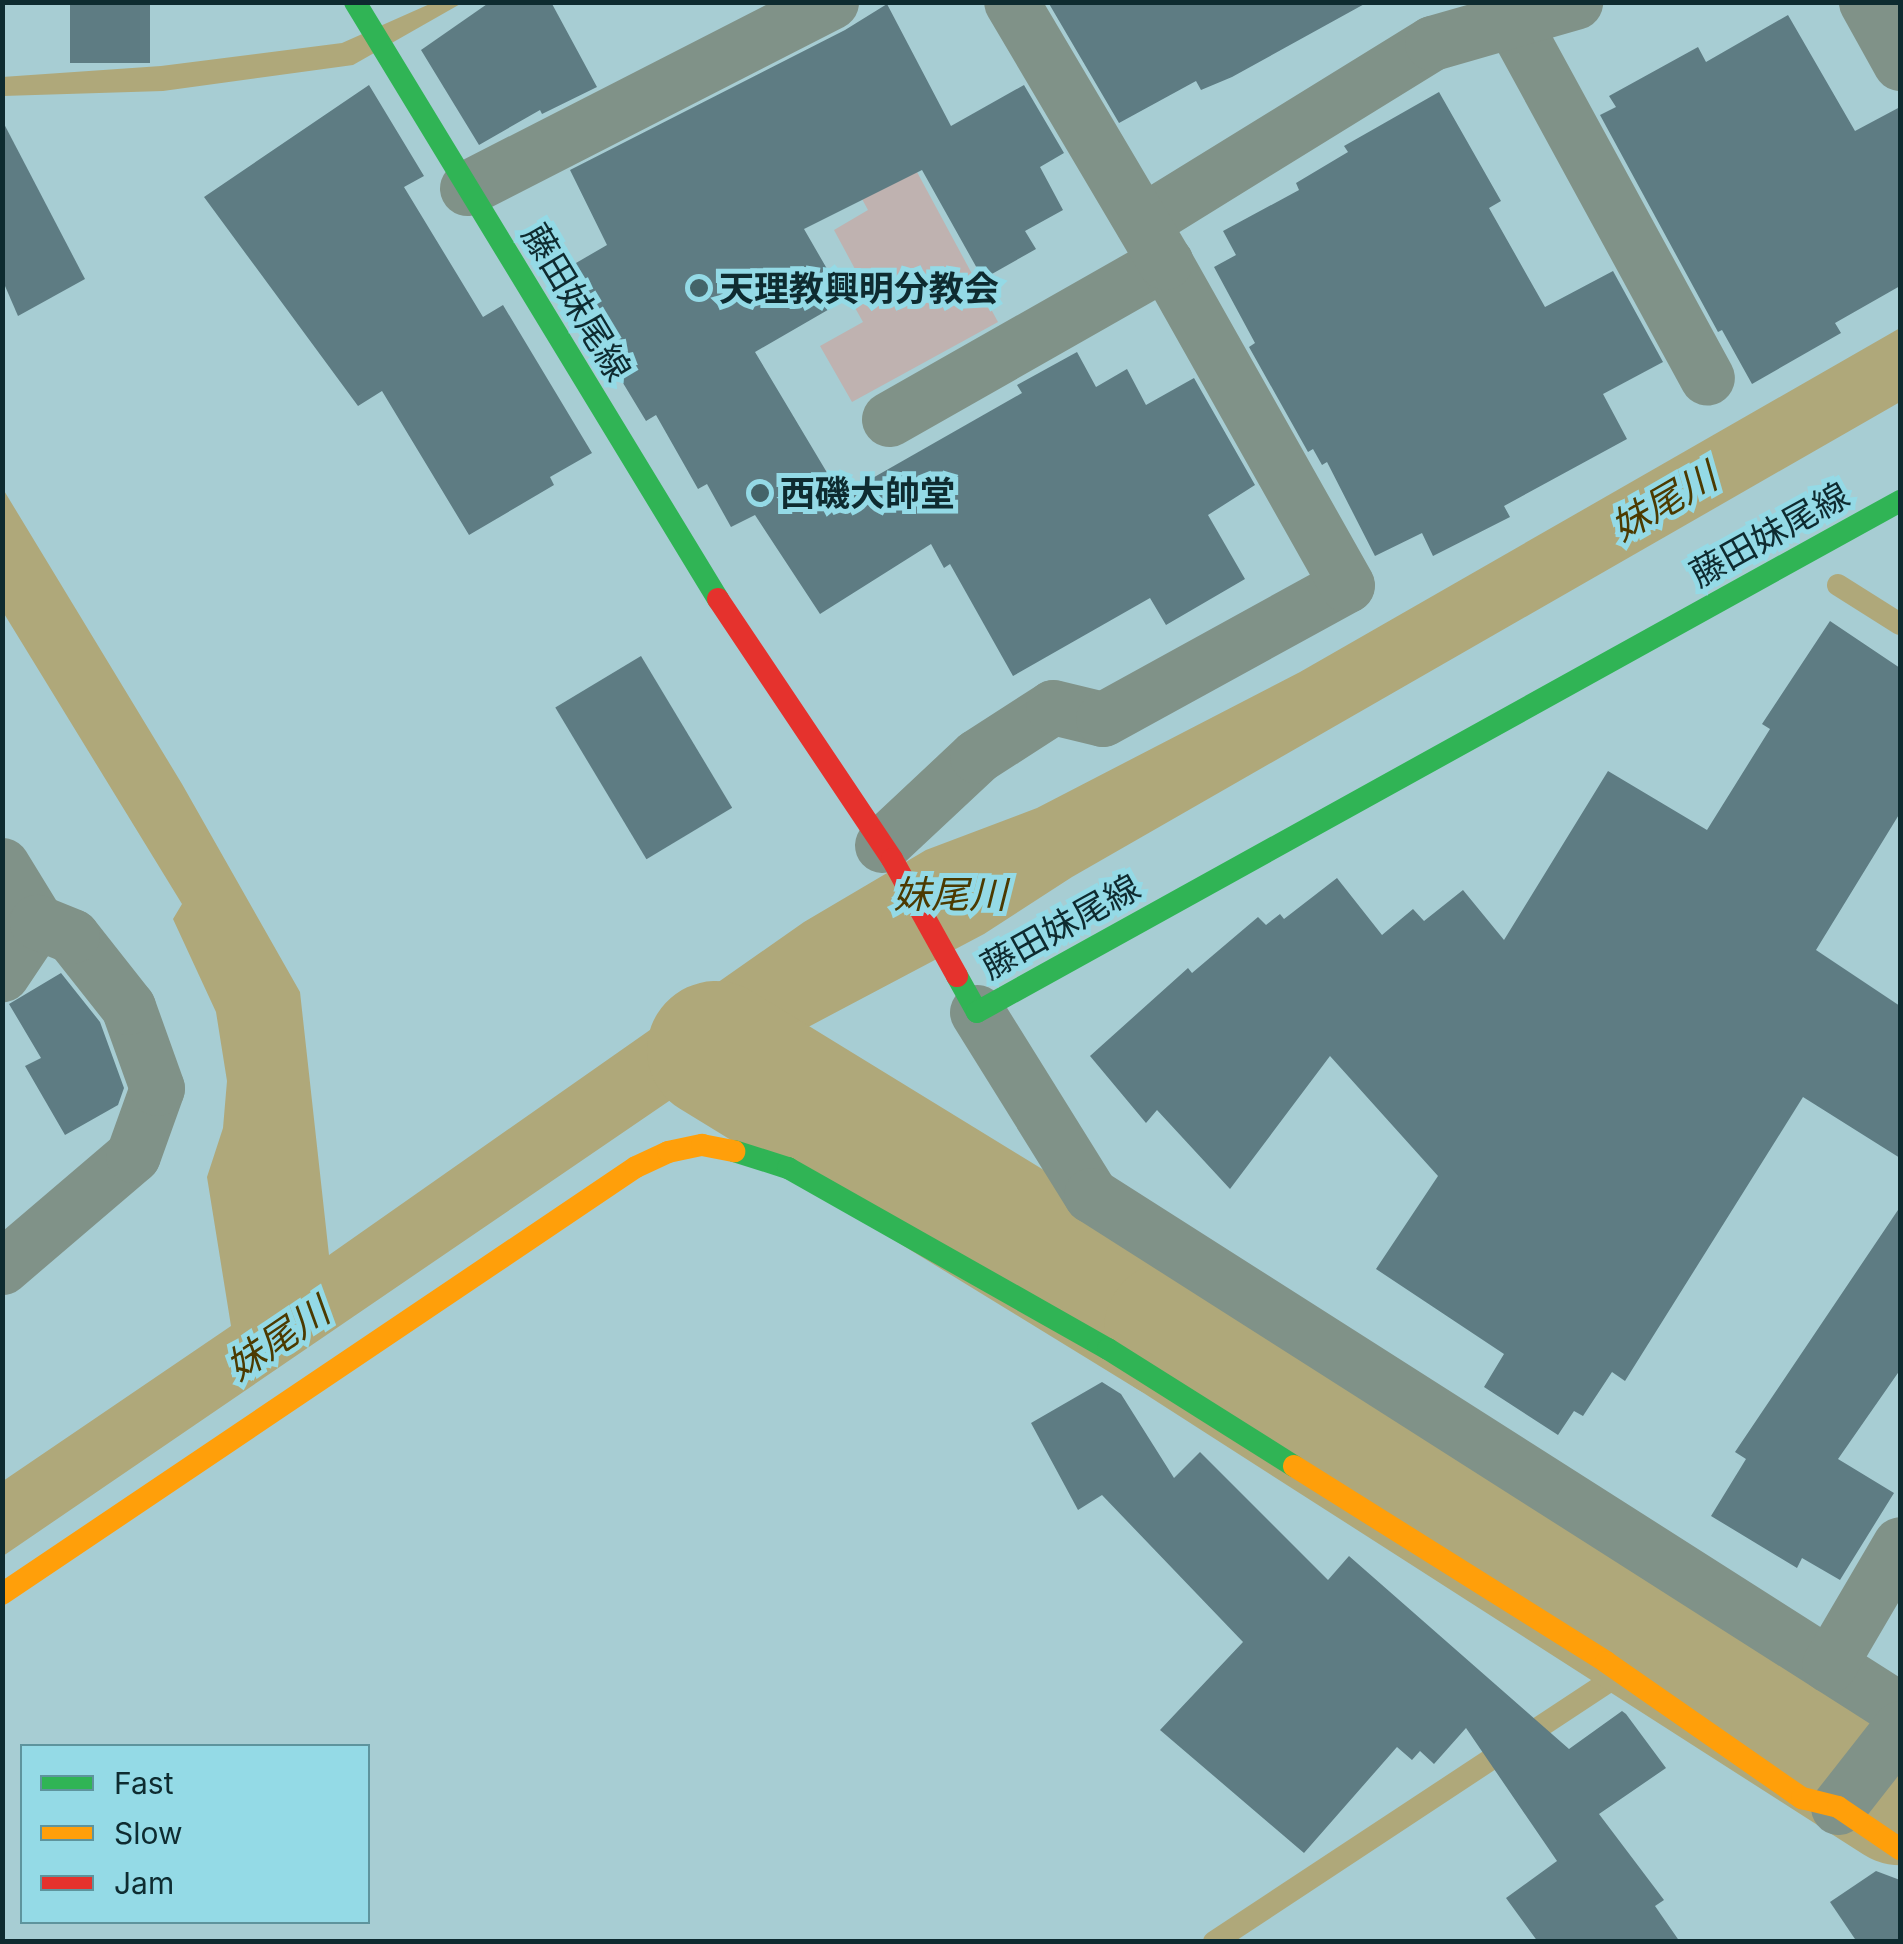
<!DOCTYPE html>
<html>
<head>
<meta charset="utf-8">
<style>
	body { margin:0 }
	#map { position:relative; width:1903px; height:1944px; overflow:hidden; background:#a7cdd3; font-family:Inter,"Noto Sans JP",sans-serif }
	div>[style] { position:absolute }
	.green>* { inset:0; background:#bfb2b0 }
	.water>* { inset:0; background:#afa87a }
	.stream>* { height:22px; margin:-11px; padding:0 11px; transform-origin:11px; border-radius:11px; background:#afa87a }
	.river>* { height:138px; margin:-69px; padding:0 69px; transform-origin:69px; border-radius:69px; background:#afa87a }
	.building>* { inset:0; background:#5e7c83; transform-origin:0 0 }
	.street>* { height:55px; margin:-27.5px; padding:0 27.5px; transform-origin:27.5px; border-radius:27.5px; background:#809288 }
	.fast>* { height:22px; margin:-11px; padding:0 11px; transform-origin:11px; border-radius:11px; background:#30b455 }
	.slow>* { height:22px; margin:-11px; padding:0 11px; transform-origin:11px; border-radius:11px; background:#ff9f0a }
	.jam>* { height:22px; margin:-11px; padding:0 11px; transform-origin:11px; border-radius:11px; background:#e5322d }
	.dots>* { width:28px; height:28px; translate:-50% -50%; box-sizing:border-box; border:5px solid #94dae6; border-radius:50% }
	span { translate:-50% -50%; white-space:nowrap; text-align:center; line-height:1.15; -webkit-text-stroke:10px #94dae6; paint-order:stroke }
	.poi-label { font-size:35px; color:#0e2b30; font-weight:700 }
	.left { translate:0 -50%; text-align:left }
	.street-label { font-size:35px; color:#0e2b30 }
	.water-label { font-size:38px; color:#4c3a00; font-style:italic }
	.frame { position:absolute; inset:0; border:5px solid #0e2b30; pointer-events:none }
	.legend { position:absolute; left:20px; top:1744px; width:350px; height:180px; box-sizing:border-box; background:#94dae6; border:2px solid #5e949d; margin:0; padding:12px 18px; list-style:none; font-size:30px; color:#0e2b30 }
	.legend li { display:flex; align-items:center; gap:20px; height:50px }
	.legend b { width:50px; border:2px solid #5e949d }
</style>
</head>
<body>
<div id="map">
	<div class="green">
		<i style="clip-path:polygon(910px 159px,998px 322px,852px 402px,820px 346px,863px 322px,854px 306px,870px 297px,834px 230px,868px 210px,856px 188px)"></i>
	</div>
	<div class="water">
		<i style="clip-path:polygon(432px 3px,462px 3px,353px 65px,163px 91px,3px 96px,2px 77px,161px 66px,342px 43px)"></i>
		<i style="clip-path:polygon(1900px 328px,1900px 402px,1072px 877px,984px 934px,672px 1099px,3px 1556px,3px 1481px,231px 1326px,207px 1177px,223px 1128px,227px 1081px,216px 1012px,173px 919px,182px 904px,3px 612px,3px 489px,182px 784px,300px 992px,329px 1255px,804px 922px,926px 850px,1037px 808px,1300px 672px)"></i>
	</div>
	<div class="stream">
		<i style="left:1838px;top:585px;width:73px;rotate:32.2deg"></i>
		<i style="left:1214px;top:1942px;width:539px;rotate:-33.42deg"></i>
	</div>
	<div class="river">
		<i style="left:716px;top:1050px;width:536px;rotate:31.5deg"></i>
		<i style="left:1173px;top:1330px;width:864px;rotate:32.66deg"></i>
	</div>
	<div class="building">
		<i style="left:70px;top:2px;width:80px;height:61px"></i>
		<i style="clip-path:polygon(490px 2px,551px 2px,597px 87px,542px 114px,540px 110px,479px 145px,421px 50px)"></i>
		<i style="clip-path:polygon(1048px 2px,1368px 2px,1232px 77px,1201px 90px,1196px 81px,1119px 123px)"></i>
		<i style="clip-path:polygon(887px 4px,951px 126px,1024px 85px,1064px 153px,1040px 167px,1063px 210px,1025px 231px,1036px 249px,983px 279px,922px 170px,804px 229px,845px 300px,755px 352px,841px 496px,1022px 393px,1017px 385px,1077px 352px,1096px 387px,1127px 369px,1146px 405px,1194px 378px,1255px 485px,1208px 515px,1245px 579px,1166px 625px,1150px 598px,1013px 676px,950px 564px,944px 568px,931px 544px,820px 614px,755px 515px,731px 527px,707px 484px,698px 489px,656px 415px,646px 421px,557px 274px,607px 245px,570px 170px,845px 30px)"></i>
		<i style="clip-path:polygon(1788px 15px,1855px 131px,1900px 107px,1900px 286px,1835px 323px,1841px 333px,1752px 384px,1722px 330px,1718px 332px,1600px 115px,1616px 107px,1609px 96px,1698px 47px,1706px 62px)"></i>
		<i style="clip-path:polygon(369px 85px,424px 176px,404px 187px,483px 317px,503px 305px,592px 453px,550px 477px,554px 485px,469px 535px,382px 391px,358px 406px,204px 197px)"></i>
		<i style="clip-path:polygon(1439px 92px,1501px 201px,1489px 208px,1545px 307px,1613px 271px,1663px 362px,1603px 394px,1627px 439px,1504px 506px,1510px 517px,1433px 556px,1422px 533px,1375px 556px,1327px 462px,1322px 465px,1313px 449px,1308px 452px,1249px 347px,1255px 343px,1214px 267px,1236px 255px,1223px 231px,1299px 190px,1296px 183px,1348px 152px,1344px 146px)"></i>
		<i style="clip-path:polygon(2px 120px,85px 279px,18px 316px,2px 279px)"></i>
		<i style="clip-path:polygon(1830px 621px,1900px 668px,1900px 813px,1816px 950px,1900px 1006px,1900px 1158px,1803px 1097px,1625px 1381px,1612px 1372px,1583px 1416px,1574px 1411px,1558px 1435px,1484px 1387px,1504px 1354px,1376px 1269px,1438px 1176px,1330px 1056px,1230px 1189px,1157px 1110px,1146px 1123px,1090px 1056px,1188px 968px,1192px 973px,1258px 917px,1266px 925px,1280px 914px,1284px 919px,1337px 878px,1382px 935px,1413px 909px,1424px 921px,1463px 890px,1504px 940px,1608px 771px,1707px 830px,1770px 729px,1762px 724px)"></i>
		<i style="left:641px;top:656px;width:177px;height:100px;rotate:59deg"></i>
		<i style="clip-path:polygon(61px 973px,100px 1022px,124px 1088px,118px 1105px,65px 1135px,25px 1066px,41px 1058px,9px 1004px)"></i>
		<i style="clip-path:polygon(1900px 1207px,1900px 1370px,1838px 1459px,1894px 1493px,1840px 1580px,1802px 1558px,1797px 1568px,1711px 1516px,1746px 1459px,1735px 1452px)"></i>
		<i style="clip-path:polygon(1102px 1382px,1121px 1394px,1174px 1478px,1200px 1452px,1328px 1580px,1349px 1556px,1569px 1749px,1622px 1711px,1626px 1714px,1666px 1768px,1599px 1814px,1664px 1900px,1655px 1906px,1680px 1942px,1538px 1942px,1506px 1898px,1557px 1861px,1466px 1728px,1434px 1764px,1420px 1751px,1412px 1760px,1397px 1747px,1304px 1853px,1160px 1730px,1243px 1642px,1102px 1495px,1078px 1510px,1031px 1423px)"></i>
		<i style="clip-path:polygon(1876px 1871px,1900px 1880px,1900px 1942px,1857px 1942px,1830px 1902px)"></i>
	</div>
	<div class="street">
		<i style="left:1866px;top:2px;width:70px;rotate:60.9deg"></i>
		<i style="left:1513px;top:22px;width:405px;rotate:61.4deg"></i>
		<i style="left:467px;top:188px;width:409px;rotate:-27.1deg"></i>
		<i style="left:1142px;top:222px;width:341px;rotate:-31.7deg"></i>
		<i style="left:1432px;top:43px;width:149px;rotate:-16deg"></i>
		<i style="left:889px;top:419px;width:318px;rotate:-29.6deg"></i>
		<i style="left:882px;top:845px;width:130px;rotate:-43.1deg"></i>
		<i style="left:977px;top:756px;width:90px;rotate:-32.8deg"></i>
		<i style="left:1053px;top:707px;width:51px;rotate:13.5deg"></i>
		<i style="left:1103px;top:719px;width:278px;rotate:-28.8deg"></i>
		<i style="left:1347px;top:585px;width:371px;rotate:-119.4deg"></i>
		<i style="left:1165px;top:262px;width:302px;rotate:-120.6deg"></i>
		<i style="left:2px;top:865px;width:67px;rotate:58.4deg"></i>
		<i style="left:37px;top:922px;width:63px;rotate:123.9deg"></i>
		<i style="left:977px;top:1012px;width:216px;rotate:58.1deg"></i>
		<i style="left:1091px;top:1195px;width:959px;rotate:32.48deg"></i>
		<i style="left:2px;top:1267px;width:172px;rotate:-40.5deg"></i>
		<i style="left:133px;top:1155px;width:71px;rotate:-70.3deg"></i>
		<i style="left:157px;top:1088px;width:86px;rotate:-109.7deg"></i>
		<i style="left:128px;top:1007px;width:90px;rotate:-128.3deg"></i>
		<i style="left:72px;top:936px;width:38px;rotate:-158deg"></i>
		<i style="left:1829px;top:1665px;width:140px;rotate:-59.6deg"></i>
		<i style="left:1838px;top:1807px;width:100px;rotate:-51.9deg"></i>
	</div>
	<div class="fast">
		<i style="left:355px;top:2px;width:699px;rotate:58.7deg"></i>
		<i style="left:957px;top:976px;width:41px;rotate:60.9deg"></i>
		<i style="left:977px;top:1012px;width:1055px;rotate:-28.97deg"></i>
		<i style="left:734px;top:1151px;width:57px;rotate:17.5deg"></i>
		<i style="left:788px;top:1168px;width:368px;rotate:29.5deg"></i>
		<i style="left:1108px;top:1349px;width:220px;rotate:32.2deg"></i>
	</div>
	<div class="slow">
		<i style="left:1294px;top:1466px;width:368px;rotate:32.1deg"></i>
		<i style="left:1606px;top:1662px;width:239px;rotate:34.8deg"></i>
		<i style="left:1802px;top:1798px;width:37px;rotate:14deg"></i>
		<i style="left:1838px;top:1807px;width:75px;rotate:34.1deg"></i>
		<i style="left:2px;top:1594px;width:764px;rotate:-33.96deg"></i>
		<i style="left:636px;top:1167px;width:35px;rotate:-25deg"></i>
		<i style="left:668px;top:1152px;width:35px;rotate:-12deg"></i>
		<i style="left:702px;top:1145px;width:33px;rotate:11deg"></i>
	</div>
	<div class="jam">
		<i style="left:718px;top:599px;width:313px;rotate:56.2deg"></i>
		<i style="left:892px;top:859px;width:134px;rotate:60.9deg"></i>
	</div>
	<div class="dots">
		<i style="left:699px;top:288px;background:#446469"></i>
		<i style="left:760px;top:493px;background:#446469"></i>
	</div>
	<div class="poi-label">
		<span class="left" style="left:719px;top:288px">天理教興明分教会</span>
		<span class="left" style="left:780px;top:493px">西磯大帥堂</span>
	</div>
	<div class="street-label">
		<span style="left:577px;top:302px;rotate:59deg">藤田妹尾線</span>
		<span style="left:1769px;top:534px;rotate:-29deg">藤田妹尾線</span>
		<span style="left:1060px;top:926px;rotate:-29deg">藤田妹尾線</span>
	</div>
	<div class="water-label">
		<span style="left:1664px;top:502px;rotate:-30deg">妹尾川</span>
		<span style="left:950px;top:895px">妹尾川</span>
		<span style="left:278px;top:1339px;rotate:-34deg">妹尾川</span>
	</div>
	<div class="frame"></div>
	<ul class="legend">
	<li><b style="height:12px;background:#30b455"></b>Fast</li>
	<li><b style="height:12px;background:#ff9f0a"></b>Slow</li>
	<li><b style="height:12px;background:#e5322d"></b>Jam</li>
	</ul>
</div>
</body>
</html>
